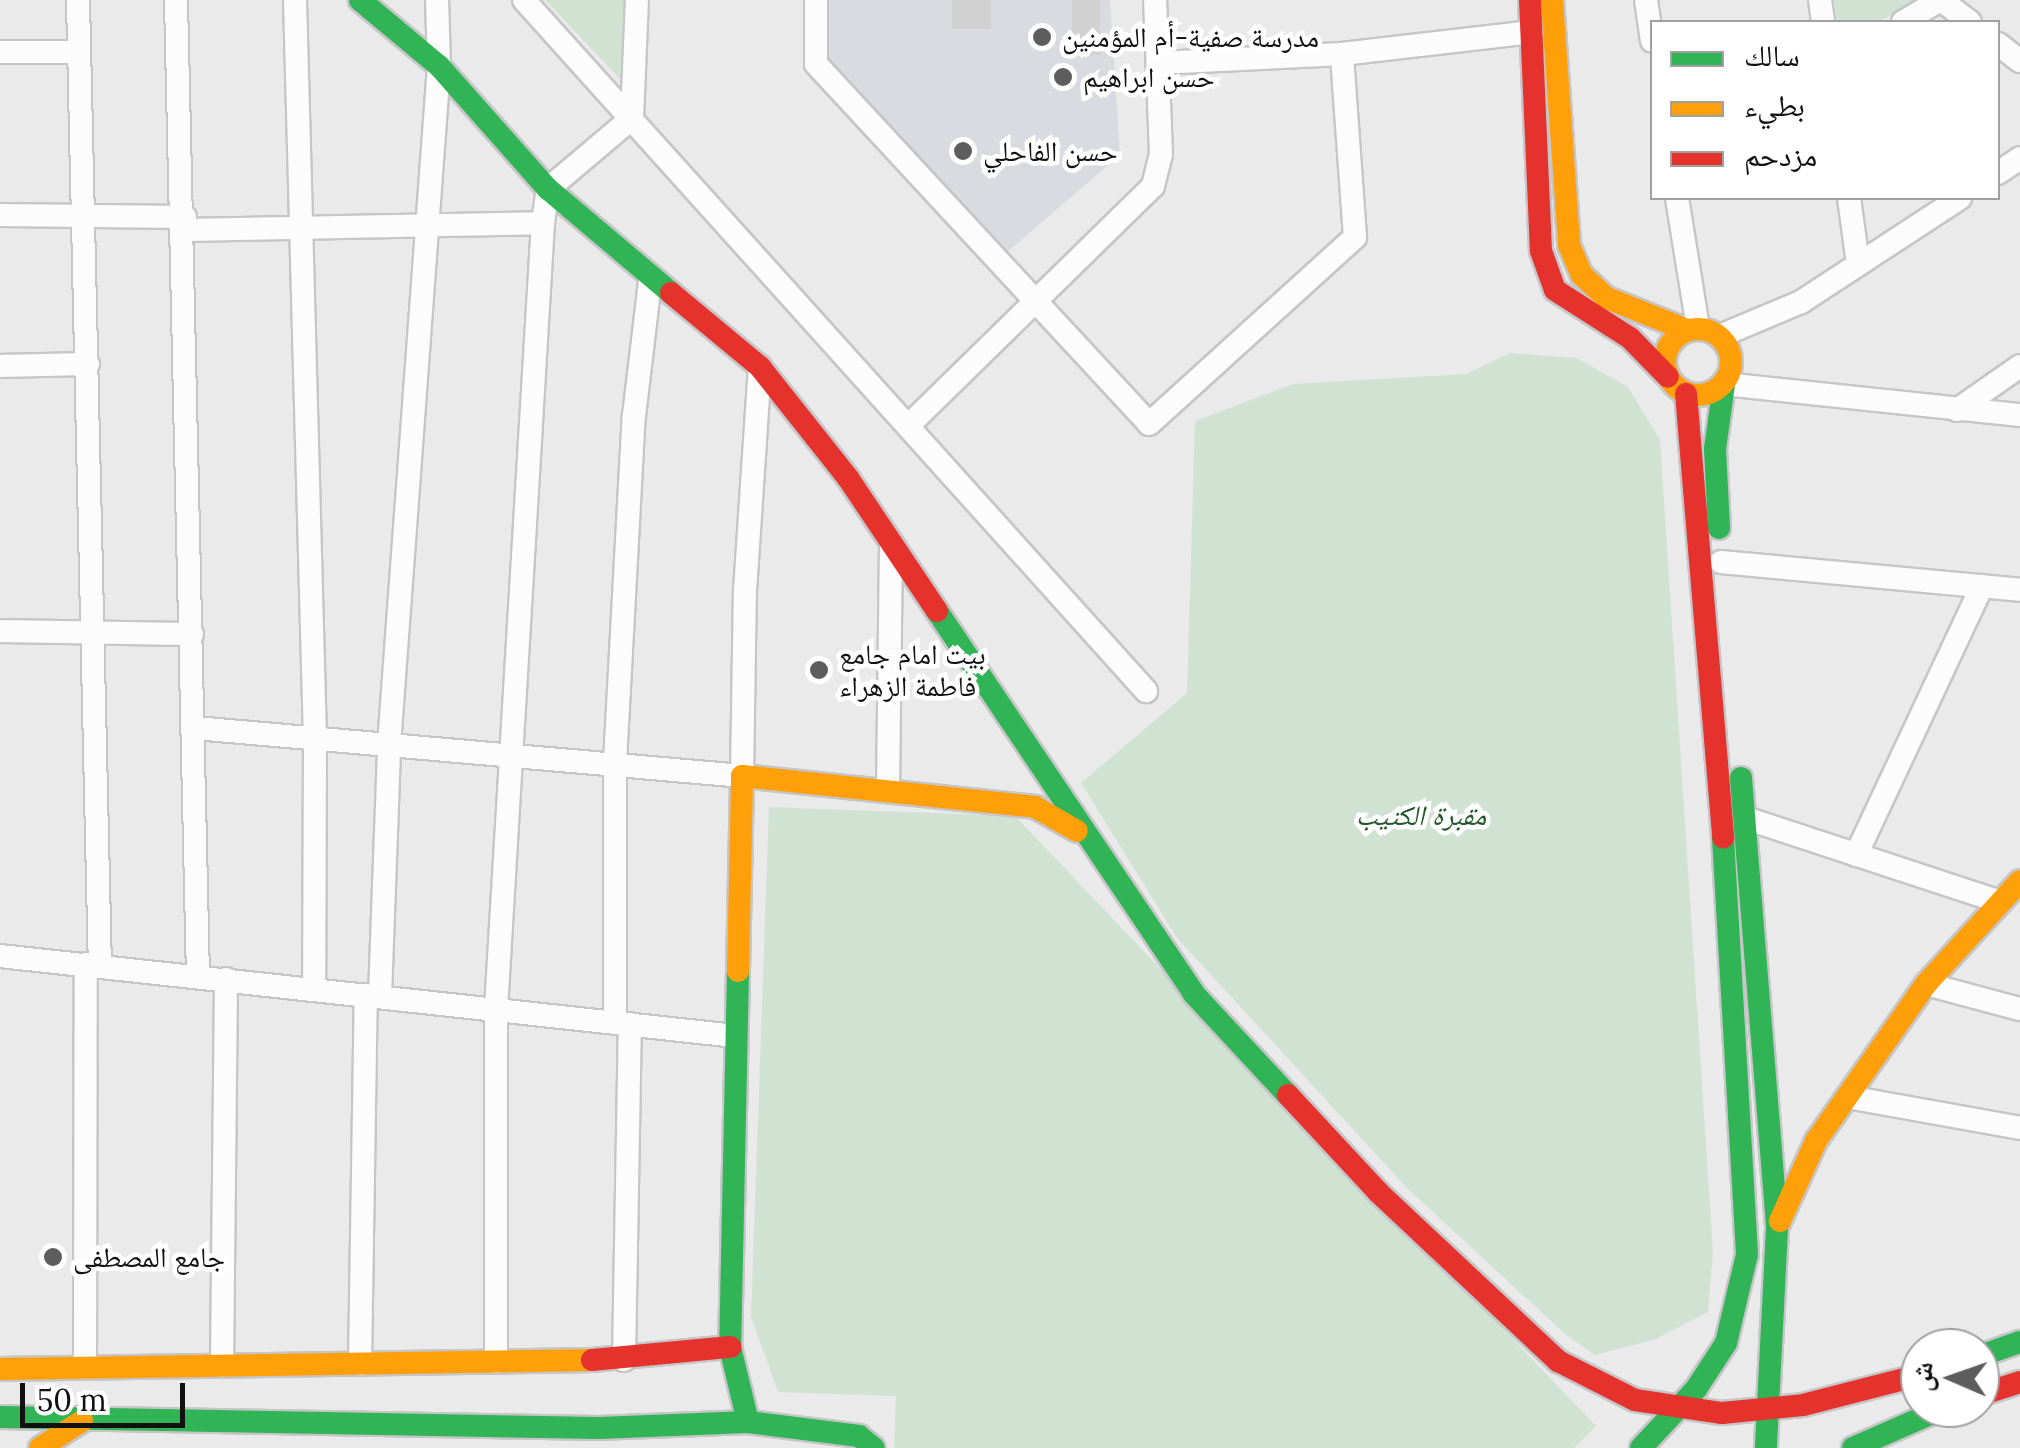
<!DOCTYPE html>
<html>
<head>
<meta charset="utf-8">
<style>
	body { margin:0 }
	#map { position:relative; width:2020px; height:1448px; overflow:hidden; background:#eaeaeb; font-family:Lora,"Noto Naskh Arabic",serif }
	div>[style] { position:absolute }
	.built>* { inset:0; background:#dadbe0 }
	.green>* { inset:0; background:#d0e3d2 }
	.building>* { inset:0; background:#d1d1d2; transform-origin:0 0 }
	.roads { filter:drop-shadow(2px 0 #c6c6c8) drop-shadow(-2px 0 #c6c6c8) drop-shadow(0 2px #c6c6c8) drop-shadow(0 -2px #c6c6c8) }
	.street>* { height:22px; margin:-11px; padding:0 11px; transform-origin:11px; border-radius:11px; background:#fcfcfc }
	.fast>* { height:22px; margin:-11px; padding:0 11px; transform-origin:11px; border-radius:11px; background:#30b455 }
	.slow>* { height:22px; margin:-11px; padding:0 11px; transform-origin:11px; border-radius:11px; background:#ff9f0a }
	.slow>.ring { margin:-11px; padding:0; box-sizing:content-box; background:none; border:22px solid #ff9f0a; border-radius:50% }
	.jam>* { height:22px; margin:-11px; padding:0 11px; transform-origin:11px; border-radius:11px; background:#e5322d }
	.dots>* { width:28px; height:28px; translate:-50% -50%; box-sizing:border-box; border:5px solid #fff; border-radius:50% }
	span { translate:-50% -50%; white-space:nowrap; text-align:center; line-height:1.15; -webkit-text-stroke:9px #fff; paint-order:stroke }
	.poi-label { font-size:28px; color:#111112 }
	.left { translate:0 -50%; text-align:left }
	.park-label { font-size:28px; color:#24572d; font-style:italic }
	.legend { position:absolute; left:1650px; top:20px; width:350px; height:180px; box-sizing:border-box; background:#fff; border:2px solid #a0a0a0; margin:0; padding:12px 18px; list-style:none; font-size:30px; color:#111112 }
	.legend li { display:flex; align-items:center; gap:20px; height:50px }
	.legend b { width:50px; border:2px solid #a0a0a0 }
	.north { position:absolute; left:1900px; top:1328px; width:100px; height:100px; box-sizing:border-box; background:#fff; border:2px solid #a0a0a0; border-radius:50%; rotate:272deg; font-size:28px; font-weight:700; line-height:40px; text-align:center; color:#111112 }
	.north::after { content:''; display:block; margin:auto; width:35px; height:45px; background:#5d5d5e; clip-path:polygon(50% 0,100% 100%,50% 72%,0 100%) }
	.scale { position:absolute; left:20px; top:1383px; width:165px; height:45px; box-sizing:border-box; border:5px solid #111112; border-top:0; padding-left:12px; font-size:30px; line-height:35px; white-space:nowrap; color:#111112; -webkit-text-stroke:8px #fff; paint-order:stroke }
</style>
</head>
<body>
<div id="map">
	<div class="built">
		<i style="clip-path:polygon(828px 0,1110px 0,1120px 155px,1006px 253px,826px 60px)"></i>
	</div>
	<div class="green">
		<i style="clip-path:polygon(545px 0,627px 0,624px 83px)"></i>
		<i style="clip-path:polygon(1834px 0,1918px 0,1919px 1px,1878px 22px,1837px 22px)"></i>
		<i style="clip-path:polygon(1510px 353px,1576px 358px,1628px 387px,1660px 440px,1713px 1252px,1708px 1312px,1656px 1339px,1595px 1355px,1565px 1334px,1407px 1188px,1177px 938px,1081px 783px,1187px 693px,1195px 421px,1293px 384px,1466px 374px)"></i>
		<i style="clip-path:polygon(769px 807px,1015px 816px,1596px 1426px,1574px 1448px,894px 1448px,896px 1396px,778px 1392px,751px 1317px)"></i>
	</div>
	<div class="building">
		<i style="left:952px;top:0;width:39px;height:29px"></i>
		<i style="left:1072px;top:0;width:28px;height:55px"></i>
	</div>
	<div class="roads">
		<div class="street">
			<i style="left:78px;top:0;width:966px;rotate:88.7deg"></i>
			<i style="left:176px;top:0;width:976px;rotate:88.71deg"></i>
			<i style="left:295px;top:0;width:738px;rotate:88.45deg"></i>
			<i style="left:315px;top:738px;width:251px;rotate:90.2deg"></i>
			<i style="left:524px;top:0;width:930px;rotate:48.01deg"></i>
			<i style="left:816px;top:0;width:64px;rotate:90deg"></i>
			<i style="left:816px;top:64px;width:490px;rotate:47.2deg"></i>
			<i style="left:1149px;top:424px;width:278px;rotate:-42.2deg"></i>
			<i style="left:1355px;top:237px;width:183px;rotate:-94.1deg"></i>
			<i style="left:1646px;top:0;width:41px;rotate:81.7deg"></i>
			<i style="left:1820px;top:0;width:22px;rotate:82deg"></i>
			<i style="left:1941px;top:0;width:36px;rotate:37deg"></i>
			<i style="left:1903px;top:22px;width:43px;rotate:-30.7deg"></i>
			<i style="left:1998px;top:44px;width:28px;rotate:38deg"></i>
			<i style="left:0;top:52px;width:79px"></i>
			<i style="left:1159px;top:63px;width:183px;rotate:-2.8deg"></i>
			<i style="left:1342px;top:54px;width:191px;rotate:-6.6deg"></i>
			<i style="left:1998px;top:173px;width:27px;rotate:-34deg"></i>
			<i style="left:1677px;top:198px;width:132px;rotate:80.8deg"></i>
			<i style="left:1849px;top:198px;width:67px;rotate:82.2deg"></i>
			<i style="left:0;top:215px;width:185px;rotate:0.6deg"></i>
			<i style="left:185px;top:230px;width:358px;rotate:-1.1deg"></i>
			<i style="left:1720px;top:336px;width:88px;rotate:-22.8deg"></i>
			<i style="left:1801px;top:302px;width:190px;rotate:-33.2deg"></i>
			<i style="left:0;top:366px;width:88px;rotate:-1.3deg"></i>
			<i style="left:1724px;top:384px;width:298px;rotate:6deg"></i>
			<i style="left:1957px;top:410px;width:77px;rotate:-34.9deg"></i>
			<i style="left:908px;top:426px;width:343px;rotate:-44.4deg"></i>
			<i style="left:1153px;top:186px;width:33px;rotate:-76deg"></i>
			<i style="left:1161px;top:154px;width:154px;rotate:-92.2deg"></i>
			<i style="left:1721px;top:562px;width:300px;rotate:5.3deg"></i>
			<i style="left:0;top:631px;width:192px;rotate:0.9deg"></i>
			<i style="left:195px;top:728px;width:549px;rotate:5.01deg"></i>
			<i style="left:742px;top:776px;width:185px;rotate:-89.1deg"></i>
			<i style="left:745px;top:591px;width:225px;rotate:-86.2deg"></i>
			<i style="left:888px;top:790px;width:244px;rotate:-89.3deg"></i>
			<i style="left:1745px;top:818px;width:269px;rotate:18.2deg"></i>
			<i style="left:1856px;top:855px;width:297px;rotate:-64.9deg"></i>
			<i style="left:0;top:956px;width:739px;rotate:6.21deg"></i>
			<i style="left:1926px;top:984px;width:97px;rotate:14.9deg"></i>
			<i style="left:380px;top:996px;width:251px;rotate:-87.9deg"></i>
			<i style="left:389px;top:745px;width:681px;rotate:-85.79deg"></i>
			<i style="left:439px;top:66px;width:66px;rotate:-91.7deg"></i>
			<i style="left:615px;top:1023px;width:261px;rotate:-90deg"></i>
			<i style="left:615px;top:762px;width:347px;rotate:-86.9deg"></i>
			<i style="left:634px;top:416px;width:136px;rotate:-83.2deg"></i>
			<i style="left:1848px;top:1097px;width:175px;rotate:10.2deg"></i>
			<i style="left:624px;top:1360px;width:336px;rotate:-89deg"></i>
			<i style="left:496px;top:1362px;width:353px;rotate:-90deg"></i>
			<i style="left:496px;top:1009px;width:787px;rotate:-86.58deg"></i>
			<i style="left:543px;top:223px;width:34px;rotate:-82deg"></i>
			<i style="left:548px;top:189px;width:110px;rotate:-40.2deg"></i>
			<i style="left:632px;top:118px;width:118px;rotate:-87.6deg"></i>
			<i style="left:360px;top:1364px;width:369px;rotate:-89.1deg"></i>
			<i style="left:222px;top:1366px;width:387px;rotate:-89.4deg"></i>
			<i style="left:85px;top:1368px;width:404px;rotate:-89.9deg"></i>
		</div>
		<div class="fast">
			<i style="left:360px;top:0;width:103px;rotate:39.9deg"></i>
			<i style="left:439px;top:66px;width:164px;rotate:48.5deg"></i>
			<i style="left:548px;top:189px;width:161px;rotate:40.2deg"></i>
			<i style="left:1719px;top:528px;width:79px;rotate:-92.9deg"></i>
			<i style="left:1715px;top:449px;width:66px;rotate:-82.1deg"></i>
			<i style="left:937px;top:611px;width:461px;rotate:56.1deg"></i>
			<i style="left:1194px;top:994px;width:138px;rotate:47.1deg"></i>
			<i style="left:1741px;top:778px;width:451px;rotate:85.4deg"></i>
			<i style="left:1777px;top:1228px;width:220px;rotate:92.9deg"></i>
			<i style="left:738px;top:971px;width:376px;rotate:91.2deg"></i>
			<i style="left:730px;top:1347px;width:77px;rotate:76.5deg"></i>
			<i style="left:748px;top:1422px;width:112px;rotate:7.2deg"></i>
			<i style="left:859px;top:1436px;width:19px;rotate:39deg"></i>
			<i style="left:1980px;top:1356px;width:42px;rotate:-19.3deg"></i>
			<i style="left:0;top:1417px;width:599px;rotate:1.05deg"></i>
			<i style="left:599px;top:1428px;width:149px;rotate:-2.3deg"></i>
			<i style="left:1641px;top:1448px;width:81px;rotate:-47deg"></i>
			<i style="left:1696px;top:1389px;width:55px;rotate:-56.9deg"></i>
			<i style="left:1726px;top:1343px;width:91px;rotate:-76.7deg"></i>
			<i style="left:1747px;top:1254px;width:418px;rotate:-93.3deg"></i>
			<i style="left:1853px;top:1448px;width:99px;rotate:-23.7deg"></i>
		</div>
		<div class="slow">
			<i style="left:1552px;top:0;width:246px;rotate:86deg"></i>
			<i style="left:1569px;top:245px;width:33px;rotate:67deg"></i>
			<i style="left:1582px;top:275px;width:34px;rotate:43deg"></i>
			<i style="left:1607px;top:298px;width:86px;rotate:21.8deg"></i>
			<i class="ring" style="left:1665px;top:329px;width:44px;height:44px"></i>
			<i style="left:738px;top:971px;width:195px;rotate:-88.8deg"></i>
			<i style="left:742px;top:776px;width:295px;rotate:6deg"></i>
			<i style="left:1035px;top:807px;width:48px;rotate:29.7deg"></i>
			<i style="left:1780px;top:1221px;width:88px;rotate:-65.8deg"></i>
			<i style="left:1816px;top:1141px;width:192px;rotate:-55deg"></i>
			<i style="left:1926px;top:984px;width:139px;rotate:-47.6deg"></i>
			<i style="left:0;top:1369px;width:592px;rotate:-0.87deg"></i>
			<i style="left:40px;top:1448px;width:50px;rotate:-32.7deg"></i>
		</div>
		<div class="jam">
			<i style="left:1530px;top:0;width:251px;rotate:87.5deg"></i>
			<i style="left:1541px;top:251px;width:41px;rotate:70.3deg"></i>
			<i style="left:1555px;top:290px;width:89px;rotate:32.6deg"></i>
			<i style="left:1630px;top:338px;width:54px;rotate:45.7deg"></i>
			<i style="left:671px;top:293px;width:116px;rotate:39.7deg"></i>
			<i style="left:760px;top:367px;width:142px;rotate:51.6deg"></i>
			<i style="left:848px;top:478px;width:160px;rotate:56.2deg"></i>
			<i style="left:1686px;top:394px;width:445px;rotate:85.2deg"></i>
			<i style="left:1288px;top:1095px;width:132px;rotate:47.1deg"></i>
			<i style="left:1378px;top:1192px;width:247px;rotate:43.2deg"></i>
			<i style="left:1558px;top:1361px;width:86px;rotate:26.9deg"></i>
			<i style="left:1635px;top:1400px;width:88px;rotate:8.5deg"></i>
			<i style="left:1722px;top:1413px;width:81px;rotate:-5.6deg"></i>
			<i style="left:1803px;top:1405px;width:121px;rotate:-14.4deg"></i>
			<i style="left:592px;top:1360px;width:139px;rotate:-5.4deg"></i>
			<i style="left:1980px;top:1395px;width:42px;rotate:-18deg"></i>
		</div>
	</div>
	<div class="dots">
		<i style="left:1042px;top:37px;background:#5d5d5e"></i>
		<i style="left:1063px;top:77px;background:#5d5d5e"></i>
		<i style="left:963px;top:151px;background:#5d5d5e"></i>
		<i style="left:819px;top:670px;background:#5d5d5e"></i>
		<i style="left:53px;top:1257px;background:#5d5d5e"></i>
	</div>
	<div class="poi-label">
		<span class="left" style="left:1062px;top:37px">مدرسة صفية-أم المؤمنين</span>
		<span class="left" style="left:1083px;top:77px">حسن ابراهيم</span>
		<span class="left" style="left:983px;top:151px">حسن الفاحلي</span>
		<span class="left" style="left:839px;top:670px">بيت امام جامع<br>فاطمة الزهراء</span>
		<span class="left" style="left:73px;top:1257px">جامع المصطفى</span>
	</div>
	<div class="park-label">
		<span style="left:1421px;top:815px">مقبرة الكتيب</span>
	</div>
	<ul class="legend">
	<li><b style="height:12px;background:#30b455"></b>سالك</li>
	<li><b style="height:12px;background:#ff9f0a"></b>بطيء</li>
	<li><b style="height:12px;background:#e5322d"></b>مزدحم</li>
	</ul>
	<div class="north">ش</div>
	<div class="scale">50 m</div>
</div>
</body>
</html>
